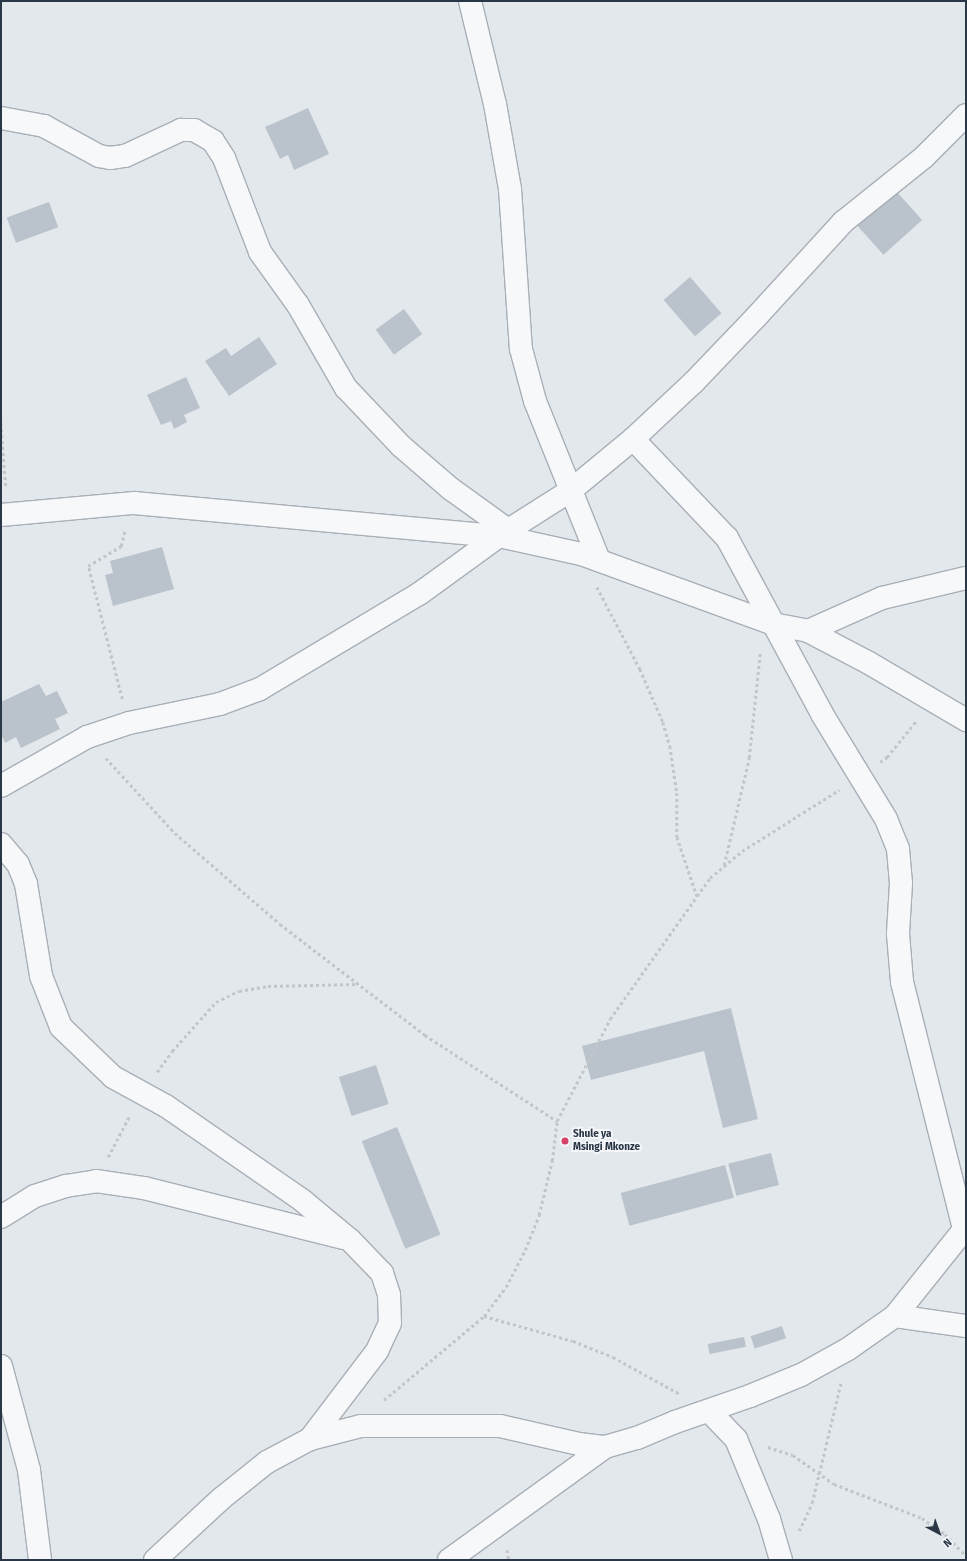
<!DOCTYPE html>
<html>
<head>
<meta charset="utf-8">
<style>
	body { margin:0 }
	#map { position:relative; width:967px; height:1561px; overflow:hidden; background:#e3e8ec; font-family:"Fira Sans Condensed",sans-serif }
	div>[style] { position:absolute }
	.building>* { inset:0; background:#bac2cb; transform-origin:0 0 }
	.path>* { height:2.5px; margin-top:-1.25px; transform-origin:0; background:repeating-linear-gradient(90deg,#c2c6cb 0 3px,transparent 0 6px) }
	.roads { filter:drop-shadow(1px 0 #a8afb7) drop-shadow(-1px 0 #a8afb7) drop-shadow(0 1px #a8afb7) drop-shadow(0 -1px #a8afb7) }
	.street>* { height:22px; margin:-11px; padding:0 11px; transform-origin:11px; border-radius:11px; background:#f7f8fa }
	.dots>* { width:11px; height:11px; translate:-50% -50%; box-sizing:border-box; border:2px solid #f4f6f9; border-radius:50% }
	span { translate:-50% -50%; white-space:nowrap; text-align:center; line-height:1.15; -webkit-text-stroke:4px #f4f6f9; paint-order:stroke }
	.poi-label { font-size:11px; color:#2a3746; font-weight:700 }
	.left { translate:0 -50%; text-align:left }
	.frame { position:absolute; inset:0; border:2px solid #2a3746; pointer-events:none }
	.north { position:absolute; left:919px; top:1513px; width:40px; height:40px; -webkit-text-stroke:3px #f4f6f9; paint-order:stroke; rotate:139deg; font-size:11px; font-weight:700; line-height:16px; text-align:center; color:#2a3746 }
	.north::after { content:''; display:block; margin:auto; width:14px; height:18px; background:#2a3746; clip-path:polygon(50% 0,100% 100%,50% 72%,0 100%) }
</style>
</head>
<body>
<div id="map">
	<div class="building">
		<i style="clip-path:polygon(308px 108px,329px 154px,294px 170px,288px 155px,280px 159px,265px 127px)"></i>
		<i style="left:896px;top:191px;width:39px;height:52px;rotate:48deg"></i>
		<i style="left:49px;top:202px;width:27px;height:45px;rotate:70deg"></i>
		<i style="left:690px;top:277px;width:48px;height:35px;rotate:49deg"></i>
		<i style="left:404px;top:309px;width:31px;height:35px;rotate:54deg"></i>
		<i style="clip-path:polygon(259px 337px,277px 364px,229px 396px,205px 361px,226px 348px,231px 356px)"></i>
		<i style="clip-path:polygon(186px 377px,200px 408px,184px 415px,187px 422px,174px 429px,171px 421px,161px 425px,147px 395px)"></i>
		<i style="clip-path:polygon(162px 547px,174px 589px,113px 606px,105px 575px,113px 573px,110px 561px)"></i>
		<i style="clip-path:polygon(39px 684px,46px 696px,57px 691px,68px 713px,55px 719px,60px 729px,21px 748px,16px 737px,5px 743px,1px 734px,1px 702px)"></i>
		<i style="clip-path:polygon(731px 1008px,758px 1119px,723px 1128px,704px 1051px,591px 1080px,582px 1046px)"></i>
		<i style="left:376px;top:1065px;width:41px;height:39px;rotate:72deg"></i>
		<i style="left:397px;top:1127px;width:116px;height:38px;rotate:68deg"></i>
		<i style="left:771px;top:1153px;width:33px;height:44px;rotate:76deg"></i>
		<i style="left:725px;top:1165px;width:34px;height:108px;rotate:75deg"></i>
		<i style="left:782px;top:1326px;width:13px;height:33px;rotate:72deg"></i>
		<i style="left:744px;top:1337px;width:10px;height:37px;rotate:79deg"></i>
	</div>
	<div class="path">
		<i style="left:1px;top:423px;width:65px;rotate:85.6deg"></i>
		<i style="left:597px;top:587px;width:93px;rotate:62.3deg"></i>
		<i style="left:640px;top:669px;width:58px;rotate:66.5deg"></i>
		<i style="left:663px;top:722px;width:25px;rotate:74deg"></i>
		<i style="left:670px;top:746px;width:48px;rotate:81.5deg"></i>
		<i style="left:677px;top:793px;width:44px;rotate:90deg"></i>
		<i style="left:677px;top:837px;width:62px;rotate:71.3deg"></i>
		<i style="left:122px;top:699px;width:137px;rotate:-104.3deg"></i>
		<i style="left:88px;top:566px;width:39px;rotate:-31deg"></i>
		<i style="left:121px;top:546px;width:16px;rotate:-76deg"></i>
		<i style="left:106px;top:758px;width:102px;rotate:47.4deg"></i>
		<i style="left:175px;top:833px;width:139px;rotate:40.9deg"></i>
		<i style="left:280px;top:924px;width:183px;rotate:37.4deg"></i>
		<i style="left:425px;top:1035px;width:158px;rotate:33.1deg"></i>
		<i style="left:880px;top:762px;width:9px;rotate:-36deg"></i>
		<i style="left:887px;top:757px;width:48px;rotate:-51deg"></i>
		<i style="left:724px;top:865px;width:110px;rotate:-76.8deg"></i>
		<i style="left:749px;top:758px;width:106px;rotate:-84deg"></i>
		<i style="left:157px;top:1072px;width:26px;rotate:-54deg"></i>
		<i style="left:172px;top:1051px;width:66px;rotate:-48.1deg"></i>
		<i style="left:216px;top:1002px;width:25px;rotate:-26deg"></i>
		<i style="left:239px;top:991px;width:29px;rotate:-10deg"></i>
		<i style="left:268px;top:986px;width:90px;rotate:-1.3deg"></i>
		<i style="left:108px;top:1157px;width:47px;rotate:-62.4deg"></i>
		<i style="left:484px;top:1316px;width:92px;rotate:15.7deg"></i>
		<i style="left:573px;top:1341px;width:43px;rotate:21.8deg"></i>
		<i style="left:613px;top:1357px;width:77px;rotate:28.9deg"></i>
		<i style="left:384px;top:1400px;width:131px;rotate:-40deg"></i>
		<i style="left:484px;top:1316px;width:36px;rotate:-53deg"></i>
		<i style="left:506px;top:1287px;width:42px;rotate:-62.8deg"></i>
		<i style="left:525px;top:1250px;width:38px;rotate:-68deg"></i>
		<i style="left:539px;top:1215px;width:56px;rotate:-76.5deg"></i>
		<i style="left:552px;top:1161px;width:40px;rotate:-82.9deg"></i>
		<i style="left:557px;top:1121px;width:115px;rotate:-62.5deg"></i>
		<i style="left:610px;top:1019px;width:151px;rotate:-54.7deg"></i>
		<i style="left:697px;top:896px;width:22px;rotate:-54deg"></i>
		<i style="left:710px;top:878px;width:42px;rotate:-40.2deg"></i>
		<i style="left:742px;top:851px;width:115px;rotate:-32.2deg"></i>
		<i style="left:768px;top:1447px;width:26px;rotate:18deg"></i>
		<i style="left:793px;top:1455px;width:50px;rotate:35.3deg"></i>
		<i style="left:834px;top:1484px;width:94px;rotate:21.1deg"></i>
		<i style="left:922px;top:1518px;width:28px;rotate:35deg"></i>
		<i style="left:945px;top:1534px;width:30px;rotate:46deg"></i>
		<i style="left:799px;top:1531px;width:31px;rotate:-65deg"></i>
		<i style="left:812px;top:1503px;width:124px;rotate:-76.5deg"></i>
		<i style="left:507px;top:1550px;width:10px;rotate:79deg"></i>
	</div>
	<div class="roads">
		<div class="street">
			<i style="left:470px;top:1px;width:106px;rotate:76.4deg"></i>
			<i style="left:495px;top:104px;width:86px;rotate:80deg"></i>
			<i style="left:510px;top:189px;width:160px;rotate:86.1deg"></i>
			<i style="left:521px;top:349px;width:54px;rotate:74.9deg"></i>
			<i style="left:535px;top:401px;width:171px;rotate:68.1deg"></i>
			<i style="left:1px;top:118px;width:44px;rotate:10.5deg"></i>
			<i style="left:44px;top:126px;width:63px;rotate:28.6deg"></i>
			<i style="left:99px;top:156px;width:11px;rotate:10deg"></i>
			<i style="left:110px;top:158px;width:15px;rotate:-8deg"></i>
			<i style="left:125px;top:156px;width:62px;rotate:-24.9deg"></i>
			<i style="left:181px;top:130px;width:13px"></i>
			<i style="left:194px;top:130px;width:22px;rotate:30deg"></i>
			<i style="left:213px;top:141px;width:20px;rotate:57deg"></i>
			<i style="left:224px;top:158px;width:101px;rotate:69deg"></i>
			<i style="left:260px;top:252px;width:65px;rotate:54.4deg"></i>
			<i style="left:298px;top:305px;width:96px;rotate:60deg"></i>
			<i style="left:346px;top:388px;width:80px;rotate:46.5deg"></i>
			<i style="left:401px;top:446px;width:66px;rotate:40.7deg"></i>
			<i style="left:451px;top:489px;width:70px;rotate:35.7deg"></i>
			<i style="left:633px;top:439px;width:137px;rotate:46.5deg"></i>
			<i style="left:727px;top:538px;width:200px;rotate:61.6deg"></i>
			<i style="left:822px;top:714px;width:123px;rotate:58.6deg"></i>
			<i style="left:886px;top:819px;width:32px;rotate:68deg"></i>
			<i style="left:898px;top:849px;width:34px;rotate:85deg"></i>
			<i style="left:901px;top:883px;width:51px;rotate:93.4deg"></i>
			<i style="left:898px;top:934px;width:48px;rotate:85.2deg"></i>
			<i style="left:902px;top:982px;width:255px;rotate:75.9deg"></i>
			<i style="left:1px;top:515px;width:134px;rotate:-5.2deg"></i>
			<i style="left:134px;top:503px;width:366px;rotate:5.2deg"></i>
			<i style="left:499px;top:536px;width:84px;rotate:12.4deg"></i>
			<i style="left:581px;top:554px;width:204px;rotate:20deg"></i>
			<i style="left:773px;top:624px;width:36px;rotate:11deg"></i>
			<i style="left:808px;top:631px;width:69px;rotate:27.7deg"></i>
			<i style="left:869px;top:663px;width:113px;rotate:30.4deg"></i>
			<i style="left:808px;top:631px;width:81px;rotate:-24deg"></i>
			<i style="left:882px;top:598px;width:86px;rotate:-13.4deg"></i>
			<i style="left:1px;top:786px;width:99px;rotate:-29.7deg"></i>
			<i style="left:87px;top:737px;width:44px;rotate:-18.4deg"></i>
			<i style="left:129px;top:723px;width:93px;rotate:-11.8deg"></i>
			<i style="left:220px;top:704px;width:43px;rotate:-20.6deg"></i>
			<i style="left:260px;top:689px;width:185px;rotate:-30.9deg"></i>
			<i style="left:419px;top:594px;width:99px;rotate:-35.9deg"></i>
			<i style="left:499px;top:536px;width:84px;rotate:-32.4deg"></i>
			<i style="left:570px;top:491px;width:82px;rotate:-39.5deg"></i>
			<i style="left:633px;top:439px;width:83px;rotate:-43.1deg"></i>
			<i style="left:694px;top:382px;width:91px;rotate:-46.3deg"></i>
			<i style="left:757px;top:316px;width:127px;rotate:-47.5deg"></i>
			<i style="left:843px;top:222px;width:104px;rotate:-38.7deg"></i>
			<i style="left:924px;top:157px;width:59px;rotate:-45deg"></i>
			<i style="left:1px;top:844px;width:26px;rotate:50deg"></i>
			<i style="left:18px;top:864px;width:22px;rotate:68deg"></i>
			<i style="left:26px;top:884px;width:93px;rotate:80.7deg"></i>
			<i style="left:41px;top:976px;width:55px;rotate:68.6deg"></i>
			<i style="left:61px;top:1027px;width:72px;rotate:43.9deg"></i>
			<i style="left:113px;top:1077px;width:60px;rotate:28.7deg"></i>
			<i style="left:166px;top:1106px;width:167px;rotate:34.7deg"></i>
			<i style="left:303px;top:1201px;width:61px;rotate:39.7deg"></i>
			<i style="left:350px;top:1240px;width:46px;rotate:45.9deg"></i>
			<i style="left:382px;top:1273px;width:23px;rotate:72deg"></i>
			<i style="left:389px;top:1295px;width:28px;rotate:88deg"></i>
			<i style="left:390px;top:1323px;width:31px;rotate:115deg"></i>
			<i style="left:377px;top:1351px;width:111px;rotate:127.3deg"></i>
			<i style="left:1px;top:1217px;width:40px;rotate:-32deg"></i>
			<i style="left:35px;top:1196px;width:33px;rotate:-18deg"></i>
			<i style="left:66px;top:1186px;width:30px;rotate:-9deg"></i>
			<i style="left:96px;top:1181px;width:49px;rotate:8.3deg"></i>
			<i style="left:144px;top:1188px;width:205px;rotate:14.1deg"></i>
			<i style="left:895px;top:1316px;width:72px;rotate:8deg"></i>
			<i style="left:1px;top:1366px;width:108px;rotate:74.9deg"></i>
			<i style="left:29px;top:1470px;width:91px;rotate:83deg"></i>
			<i style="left:709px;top:1411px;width:39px;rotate:46deg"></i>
			<i style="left:736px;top:1439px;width:87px;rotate:67.6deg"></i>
			<i style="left:769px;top:1519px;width:43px;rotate:73.7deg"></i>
			<i style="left:155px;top:1560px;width:91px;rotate:-42.8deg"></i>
			<i style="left:222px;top:1498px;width:58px;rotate:-38.7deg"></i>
			<i style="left:267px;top:1462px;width:49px;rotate:-28.1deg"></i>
			<i style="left:310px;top:1439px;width:53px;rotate:-14.3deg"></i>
			<i style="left:361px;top:1426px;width:139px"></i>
			<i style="left:500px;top:1426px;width:81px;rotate:12.8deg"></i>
			<i style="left:579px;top:1444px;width:26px;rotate:7deg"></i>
			<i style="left:605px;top:1447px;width:33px;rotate:-16deg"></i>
			<i style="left:637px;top:1438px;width:41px;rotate:-22.8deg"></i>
			<i style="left:675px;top:1422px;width:79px;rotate:-19.1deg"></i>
			<i style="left:750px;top:1396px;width:55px;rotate:-22.4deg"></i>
			<i style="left:801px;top:1375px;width:54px;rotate:-29deg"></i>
			<i style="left:848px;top:1349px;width:57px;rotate:-35.1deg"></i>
			<i style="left:895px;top:1316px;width:114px;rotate:-51.4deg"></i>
			<i style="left:449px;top:1560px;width:193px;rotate:-35.9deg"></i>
		</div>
	</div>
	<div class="dots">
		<i style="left:565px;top:1141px;background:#d74268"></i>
	</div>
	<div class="poi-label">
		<span class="left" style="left:573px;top:1141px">Shule ya<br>Msingi Mkonze</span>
	</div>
	<div class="frame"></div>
	<div class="north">N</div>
</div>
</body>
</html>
